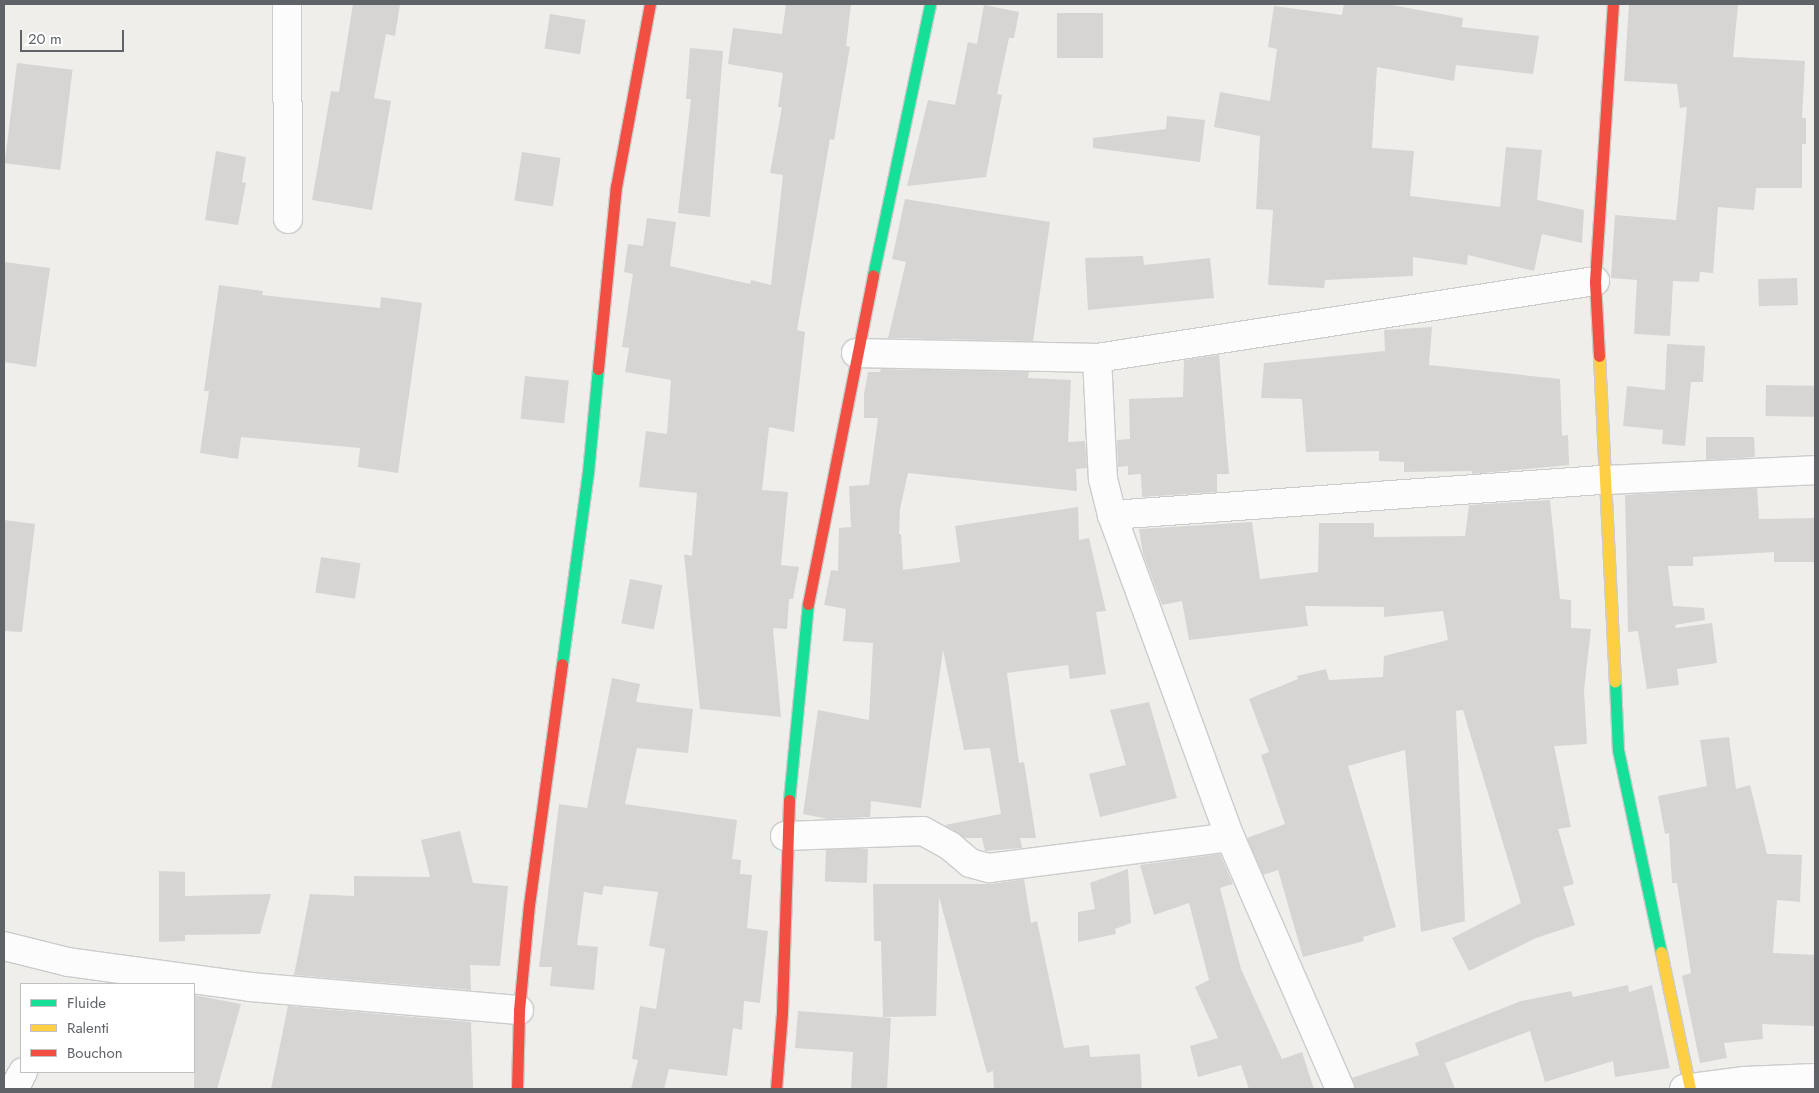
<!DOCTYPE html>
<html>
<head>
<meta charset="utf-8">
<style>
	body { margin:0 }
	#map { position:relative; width:1819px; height:1093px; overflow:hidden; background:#efeeea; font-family:Jost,sans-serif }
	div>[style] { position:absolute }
	.building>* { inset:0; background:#d6d5d3; transform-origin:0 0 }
	.roads { filter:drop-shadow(1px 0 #cbcccc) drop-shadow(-1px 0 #cbcccc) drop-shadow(0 1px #cbcccc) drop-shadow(0 -1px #cbcccc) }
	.street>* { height:28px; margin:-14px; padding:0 14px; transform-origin:14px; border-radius:14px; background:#fdfcfc }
	.fast>* { height:11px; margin:-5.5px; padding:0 5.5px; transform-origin:5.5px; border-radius:5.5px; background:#16e098 }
	.slow>* { height:11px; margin:-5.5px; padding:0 5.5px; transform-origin:5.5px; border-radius:5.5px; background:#ffcf43 }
	.jam>* { height:11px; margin:-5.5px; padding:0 5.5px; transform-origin:5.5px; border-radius:5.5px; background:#f24e42 }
	span { translate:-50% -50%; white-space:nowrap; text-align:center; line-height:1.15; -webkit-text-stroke:4px #fff; paint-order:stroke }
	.frame { position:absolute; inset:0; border:5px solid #5f6368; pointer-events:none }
	.legend { position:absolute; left:20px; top:983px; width:175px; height:90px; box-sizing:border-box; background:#fff; border:1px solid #bfc1c3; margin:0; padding:6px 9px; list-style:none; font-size:15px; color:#5f6368 }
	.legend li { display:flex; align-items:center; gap:10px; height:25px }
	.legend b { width:25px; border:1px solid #bfc1c3 }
	.scale { position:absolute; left:20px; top:30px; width:104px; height:22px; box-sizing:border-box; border:2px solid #5f6368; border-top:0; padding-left:6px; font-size:15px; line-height:18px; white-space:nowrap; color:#5f6368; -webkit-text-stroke:4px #fff; paint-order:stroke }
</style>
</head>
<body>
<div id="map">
	<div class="building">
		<i style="clip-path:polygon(353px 4px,400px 4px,395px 36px,386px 34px,374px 98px,391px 101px,372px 210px,312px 200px,331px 91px,339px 92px)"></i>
		<i style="clip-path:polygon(786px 4px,851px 4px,846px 46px,850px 47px,834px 140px,830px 139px,797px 330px,805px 332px,794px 432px,769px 427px,762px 490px,788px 492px,781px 565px,799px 567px,793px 599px,789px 599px,787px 629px,773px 628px,781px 717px,700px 709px,684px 554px,692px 556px,697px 493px,639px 487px,646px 431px,667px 434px,671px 380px,625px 372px,629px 348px,622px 347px,633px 274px,624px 272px,628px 244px,643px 246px,647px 218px,676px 222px,670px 266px,750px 284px,751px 280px,771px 285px,783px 175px,770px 173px,782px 107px,778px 107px,783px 73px,728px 64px,733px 28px,782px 34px)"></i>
		<i style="clip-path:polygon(1344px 4px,1386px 4px,1463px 18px,1462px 27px,1539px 36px,1533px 74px,1456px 65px,1454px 81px,1377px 67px,1372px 148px,1414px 151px,1410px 196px,1500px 207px,1506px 147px,1542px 150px,1537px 200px,1584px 210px,1582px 243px,1542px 234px,1534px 271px,1468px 255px,1467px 265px,1413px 257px,1413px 276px,1325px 280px,1324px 288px,1268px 285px,1273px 210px,1256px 209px,1260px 136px,1214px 127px,1220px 92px,1270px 101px,1277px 49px,1268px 47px,1274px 6px,1342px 15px)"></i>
		<i style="clip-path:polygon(1629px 4px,1738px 4px,1733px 57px,1805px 61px,1802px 118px,1806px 118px,1806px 144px,1802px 144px,1802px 188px,1756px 188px,1754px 210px,1718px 207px,1713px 273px,1700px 272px,1699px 282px,1673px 281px,1670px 336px,1634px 334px,1637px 280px,1611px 278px,1615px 215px,1676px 220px,1687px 107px,1680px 108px,1677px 84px,1624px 81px)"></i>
		<i style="clip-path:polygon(984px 5px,1019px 12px,1014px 38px,1009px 38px,997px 94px,1002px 95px,986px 177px,907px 186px,928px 100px,955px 105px,968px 42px,977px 44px)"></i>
		<i style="left:1057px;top:13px;width:46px;height:45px"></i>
		<i style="left:550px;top:14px;width:36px;height:35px;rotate:9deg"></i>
		<i style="clip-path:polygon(690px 48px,723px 51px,710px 217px,678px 213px,691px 99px,686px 99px)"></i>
		<i style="left:17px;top:63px;width:56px;height:101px;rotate:7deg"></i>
		<i style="clip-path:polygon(1167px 116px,1205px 120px,1200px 162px,1093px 148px,1093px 138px,1166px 129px)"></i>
		<i style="clip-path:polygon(216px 151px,246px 157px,242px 182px,246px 183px,238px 225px,205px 220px)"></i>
		<i style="left:522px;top:152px;width:39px;height:49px;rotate:9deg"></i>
		<i style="clip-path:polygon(905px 199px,1050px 222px,1033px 341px,888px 338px,906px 262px,892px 259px)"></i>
		<i style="clip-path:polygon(1143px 256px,1144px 265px,1210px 258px,1214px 298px,1088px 310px,1085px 258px)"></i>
		<i style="clip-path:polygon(4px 262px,50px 268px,36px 367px,4px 362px)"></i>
		<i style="left:1797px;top:278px;width:27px;height:39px;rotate:88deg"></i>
		<i style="clip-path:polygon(219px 285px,263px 291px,262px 295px,380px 308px,381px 297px,422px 303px,398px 473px,358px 467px,360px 448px,241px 437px,238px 459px,200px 453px,209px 391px,204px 391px)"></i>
		<i style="clip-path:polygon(1432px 327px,1429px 365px,1560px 379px,1562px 436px,1568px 435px,1569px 465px,1472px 474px,1472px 471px,1404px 472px,1404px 462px,1379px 461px,1379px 451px,1306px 452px,1302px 399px,1261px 398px,1264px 363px,1385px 351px,1384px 330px)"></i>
		<i style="clip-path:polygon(1667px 344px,1705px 346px,1703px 382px,1691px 382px,1685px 446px,1662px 444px,1663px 430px,1623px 426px,1627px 386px,1665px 390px)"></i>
		<i style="clip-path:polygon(1219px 355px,1229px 474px,1217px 474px,1217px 492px,1142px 497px,1141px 474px,1128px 475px,1128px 466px,1118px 467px,1117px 440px,1130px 439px,1129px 399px,1183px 397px,1184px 360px)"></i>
		<i style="clip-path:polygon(881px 369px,1029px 372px,1028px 378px,1071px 380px,1068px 442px,1085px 441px,1087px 468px,1076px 469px,1077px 491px,908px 473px,900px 509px,899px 534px,901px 534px,903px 570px,960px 562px,955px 526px,1078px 507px,1079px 540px,1089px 538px,1106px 611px,1096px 612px,1106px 674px,1070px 679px,1068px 665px,1007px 673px,1019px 763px,1024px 762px,1036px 838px,1020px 838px,1022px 848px,985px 851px,982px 838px,965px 838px,945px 825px,1001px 814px,990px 748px,964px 750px,943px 650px,921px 808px,871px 801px,870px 817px,828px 819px,803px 814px,818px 710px,869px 720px,873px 643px,843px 641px,846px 609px,824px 605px,831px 570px,838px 571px,839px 528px,851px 527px,849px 486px,869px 485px,878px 418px,864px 418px,864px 394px,868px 372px,880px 372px)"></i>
		<i style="left:525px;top:376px;width:44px;height:43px;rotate:6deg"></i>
		<i style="left:1766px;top:385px;width:49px;height:31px;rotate:1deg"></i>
		<i style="clip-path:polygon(1706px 437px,1754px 437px,1755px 457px,1706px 460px)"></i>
		<i style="clip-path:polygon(1757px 488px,1759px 519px,1815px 518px,1815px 562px,1774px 562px,1774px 552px,1693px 557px,1693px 566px,1668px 566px,1673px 606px,1704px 608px,1705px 620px,1675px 625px,1676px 628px,1712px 623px,1717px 663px,1677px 669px,1679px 685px,1647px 689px,1638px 631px,1628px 632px,1625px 495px)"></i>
		<i style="clip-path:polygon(1550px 500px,1560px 599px,1571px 600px,1571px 628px,1591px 629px,1584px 690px,1587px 744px,1554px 746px,1571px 827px,1558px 829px,1574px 884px,1563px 887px,1575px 925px,1536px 938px,1469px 971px,1452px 938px,1521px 903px,1463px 710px,1456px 711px,1465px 921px,1421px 932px,1405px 750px,1348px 766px,1396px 927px,1363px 937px,1364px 941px,1303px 957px,1278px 870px,1263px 875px,1247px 838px,1285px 824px,1261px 755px,1269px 752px,1249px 699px,1298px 679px,1297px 676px,1326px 669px,1329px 680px,1383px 677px,1384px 656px,1448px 640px,1443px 611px,1384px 617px,1384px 607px,1305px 606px,1308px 626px,1189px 640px,1182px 601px,1162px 605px,1143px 554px,1139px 529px,1252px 522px,1260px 579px,1318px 572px,1319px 523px,1374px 523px,1374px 537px,1465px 536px,1469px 505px)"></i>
		<i style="clip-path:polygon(4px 520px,35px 524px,22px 632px,4px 631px)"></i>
		<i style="left:321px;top:557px;width:40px;height:36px;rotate:9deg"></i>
		<i style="left:630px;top:579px;width:33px;height:45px;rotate:11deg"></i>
		<i style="clip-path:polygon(612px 678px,640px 684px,636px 702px,693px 709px,688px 753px,637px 748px,625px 804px,737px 820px,732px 859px,741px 860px,740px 874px,752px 875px,747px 928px,768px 931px,760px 1003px,744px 1001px,742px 1030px,733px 1028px,727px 1076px,669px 1069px,664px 1089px,631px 1089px,638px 1060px,632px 1059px,640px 1006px,656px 1009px,665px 949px,649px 946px,658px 892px,604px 886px,602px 895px,584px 892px,577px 945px,598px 947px,594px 990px,550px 986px,552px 967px,539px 967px,559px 804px,587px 808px)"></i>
		<i style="clip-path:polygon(1149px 702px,1177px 798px,1100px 817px,1089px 774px,1126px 765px,1110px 710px)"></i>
		<i style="clip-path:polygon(1729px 737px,1736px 789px,1750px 785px,1767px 854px,1802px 855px,1800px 902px,1777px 900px,1773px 953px,1815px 955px,1815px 1026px,1762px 1024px,1763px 1039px,1724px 1043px,1727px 1058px,1700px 1063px,1682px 976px,1691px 973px,1677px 883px,1672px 883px,1669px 833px,1665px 834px,1658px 796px,1707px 786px,1700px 740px)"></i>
		<i style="clip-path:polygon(460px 831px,473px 883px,508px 886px,500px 966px,470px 965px,471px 990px,294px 975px,310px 894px,354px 896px,354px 876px,430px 877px,421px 840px)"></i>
		<i style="left:868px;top:849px;width:34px;height:42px;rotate:92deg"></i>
		<i style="clip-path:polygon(1220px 854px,1233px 884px,1220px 888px,1241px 969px,1282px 1059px,1302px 1052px,1314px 1089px,1249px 1089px,1241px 1065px,1198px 1077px,1190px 1046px,1218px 1038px,1195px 987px,1209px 980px,1189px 903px,1154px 915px,1140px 865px)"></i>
		<i style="clip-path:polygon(1128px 869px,1131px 923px,1115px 929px,1116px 934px,1078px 942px,1078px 912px,1095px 909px,1090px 883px)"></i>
		<i style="clip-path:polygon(159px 871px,185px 872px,185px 896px,271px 894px,260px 934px,185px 935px,185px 941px,159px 942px)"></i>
		<i style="clip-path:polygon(1024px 879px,1031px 923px,1037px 921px,1064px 1048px,1089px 1045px,1090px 1057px,1140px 1054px,1142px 1089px,994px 1089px,993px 1071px,987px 1073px,939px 897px,936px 1016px,883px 1017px,881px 941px,874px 941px,873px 884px,991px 884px)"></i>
		<i style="clip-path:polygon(1628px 985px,1629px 992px,1652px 985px,1670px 1068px,1615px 1077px,1613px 1061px,1545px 1082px,1530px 1031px,1445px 1063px,1455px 1089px,1355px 1089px,1352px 1078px,1419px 1055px,1415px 1043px,1521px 1001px,1571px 991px,1573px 997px)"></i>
		<i style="clip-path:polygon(194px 995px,241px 1004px,217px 1089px,194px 1089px)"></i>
		<i style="clip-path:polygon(288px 1006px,471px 1022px,473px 1089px,271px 1089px)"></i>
		<i style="clip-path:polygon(798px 1011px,891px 1018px,887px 1089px,851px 1089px,853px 1052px,795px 1048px)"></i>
	</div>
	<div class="roads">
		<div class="street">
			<i style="left:287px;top:4px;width:215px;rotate:89.7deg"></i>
			<i style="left:856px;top:353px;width:241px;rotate:1.2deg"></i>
			<i style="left:1097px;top:358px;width:121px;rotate:87.2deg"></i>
			<i style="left:1103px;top:479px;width:37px;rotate:76deg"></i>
			<i style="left:1112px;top:515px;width:343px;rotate:69.9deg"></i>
			<i style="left:1230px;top:837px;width:275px;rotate:66.4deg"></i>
			<i style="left:1097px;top:358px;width:504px;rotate:-8.79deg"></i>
			<i style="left:1112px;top:515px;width:493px;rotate:-4.1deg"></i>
			<i style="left:1604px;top:480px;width:211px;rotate:-2.7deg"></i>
			<i style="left:785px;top:836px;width:138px;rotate:-2.1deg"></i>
			<i style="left:923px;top:831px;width:31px;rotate:29deg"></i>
			<i style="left:950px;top:846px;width:26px;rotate:40deg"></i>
			<i style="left:970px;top:863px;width:20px;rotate:15deg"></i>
			<i style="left:989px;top:868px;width:243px;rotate:-7.3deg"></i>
			<i style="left:4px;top:946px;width:66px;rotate:14deg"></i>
			<i style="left:68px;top:962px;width:184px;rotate:7.8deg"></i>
			<i style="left:250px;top:987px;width:270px;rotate:4.9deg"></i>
			<i style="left:14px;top:1089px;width:19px;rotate:-62deg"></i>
			<i style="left:1684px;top:1089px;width:61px;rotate:-7.6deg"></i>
			<i style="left:1744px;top:1081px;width:71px;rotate:-2.4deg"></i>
		</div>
		<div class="fast">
			<i style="left:873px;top:275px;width:277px;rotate:-78.1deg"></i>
			<i style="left:562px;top:664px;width:194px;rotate:-82.3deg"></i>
			<i style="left:588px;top:472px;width:103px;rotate:-84.5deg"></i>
			<i style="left:1615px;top:682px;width:68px;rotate:87.5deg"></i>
			<i style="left:1618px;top:750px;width:207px;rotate:78deg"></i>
			<i style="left:789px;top:800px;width:197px;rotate:-84.5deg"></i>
		</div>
		<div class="slow">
			<i style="left:1599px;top:356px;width:326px;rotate:87.2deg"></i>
			<i style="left:1661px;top:952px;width:140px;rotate:78deg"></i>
		</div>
		<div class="jam">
			<i style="left:1599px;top:356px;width:75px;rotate:-93.1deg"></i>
			<i style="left:1595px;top:281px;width:278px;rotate:-86.3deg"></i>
			<i style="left:598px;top:369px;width:183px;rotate:-84.4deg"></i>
			<i style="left:616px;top:187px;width:186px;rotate:-79.5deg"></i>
			<i style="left:808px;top:604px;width:335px;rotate:-78.8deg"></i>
			<i style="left:517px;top:1089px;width:79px;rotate:-88.5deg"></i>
			<i style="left:519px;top:1010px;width:105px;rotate:-84.6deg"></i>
			<i style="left:529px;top:905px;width:243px;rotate:-82.2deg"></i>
			<i style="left:776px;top:1089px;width:77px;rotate:-85.5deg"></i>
			<i style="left:782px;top:1012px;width:212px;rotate:-88.1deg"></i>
		</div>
	</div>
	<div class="frame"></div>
	<ul class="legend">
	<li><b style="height:6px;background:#16e098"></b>Fluide</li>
	<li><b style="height:6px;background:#ffcf43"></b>Ralenti</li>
	<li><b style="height:6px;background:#f24e42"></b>Bouchon</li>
	</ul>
	<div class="scale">20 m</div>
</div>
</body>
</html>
